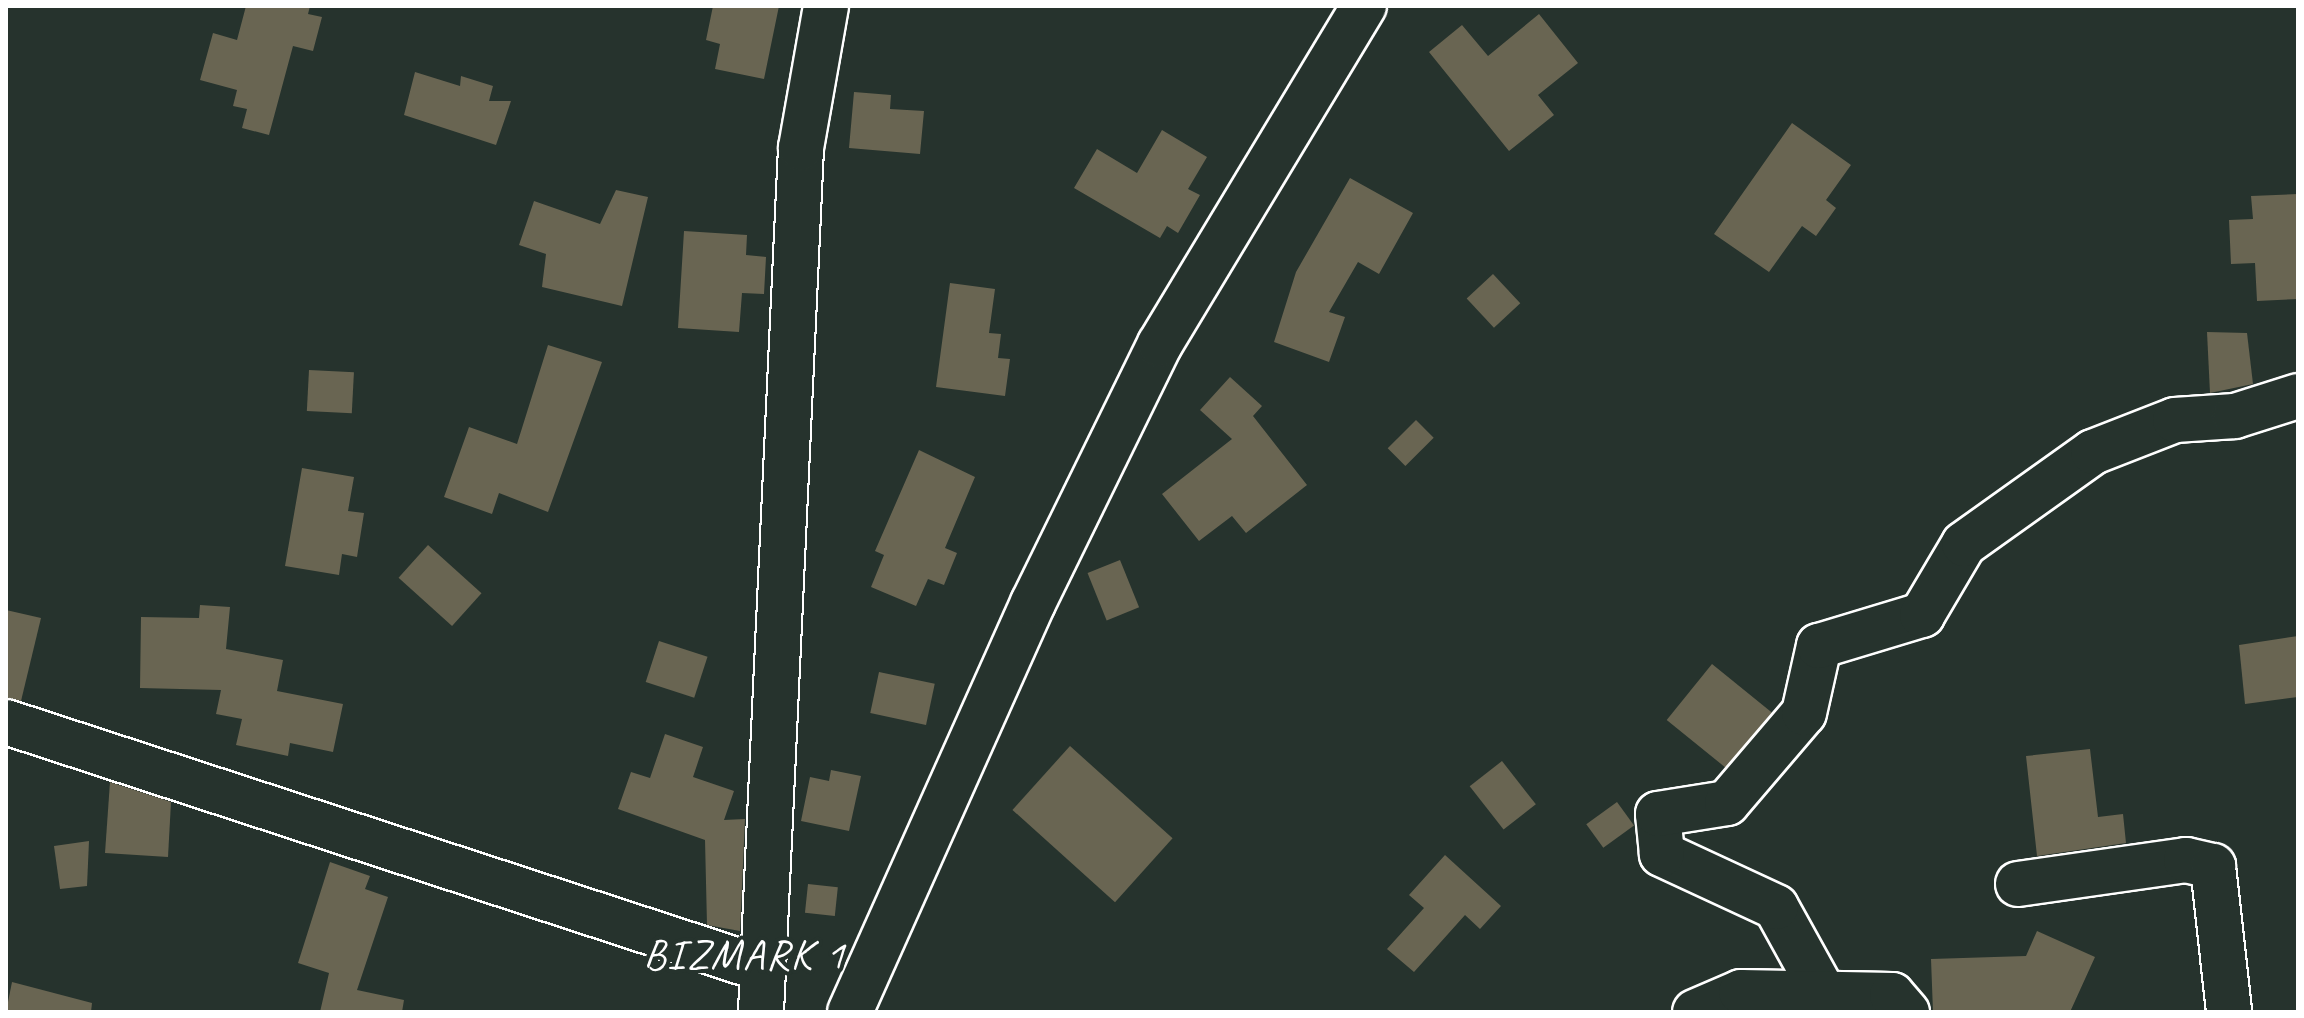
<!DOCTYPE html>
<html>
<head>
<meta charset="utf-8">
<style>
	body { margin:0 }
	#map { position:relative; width:2304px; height:1018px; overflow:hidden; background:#26332d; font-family:Caveat,sans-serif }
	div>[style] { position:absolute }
	.building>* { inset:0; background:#696552; transform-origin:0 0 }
	.roads { filter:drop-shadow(2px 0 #fff) drop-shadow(-2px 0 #fff) drop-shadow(0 2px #fff) drop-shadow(0 -2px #fff) }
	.minor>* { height:44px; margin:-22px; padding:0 22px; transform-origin:22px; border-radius:22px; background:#26332d }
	span { translate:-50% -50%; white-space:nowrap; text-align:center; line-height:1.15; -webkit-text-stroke:8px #26332d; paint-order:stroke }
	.quarter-label { font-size:42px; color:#fff; letter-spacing:2px }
	.frame { position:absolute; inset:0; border:8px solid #fff; pointer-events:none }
</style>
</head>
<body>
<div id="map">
	<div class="building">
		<i style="clip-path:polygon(246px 6px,310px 6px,308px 14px,322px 17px,313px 51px,293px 46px,269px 135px,242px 128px,247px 109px,233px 106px,237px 90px,200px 80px,213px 33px,237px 40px)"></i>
		<i style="clip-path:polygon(713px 6px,779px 6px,764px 79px,715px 69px,720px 44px,706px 40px)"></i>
		<i style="clip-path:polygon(1539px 14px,1578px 63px,1538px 95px,1554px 115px,1509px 151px,1429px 52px,1462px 25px,1488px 56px)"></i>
		<i style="clip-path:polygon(415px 72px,460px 86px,461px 76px,493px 86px,489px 101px,511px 101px,496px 145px,404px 115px)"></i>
		<i style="clip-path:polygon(854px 92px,891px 95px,890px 109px,924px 111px,920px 154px,849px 148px)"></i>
		<i style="clip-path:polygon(1792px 123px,1851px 165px,1826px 200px,1836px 208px,1816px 236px,1802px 226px,1769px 272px,1714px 234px)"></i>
		<i style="clip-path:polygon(1162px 130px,1207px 157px,1188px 189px,1200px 195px,1178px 233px,1167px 226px,1160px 238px,1074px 188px,1097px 149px,1137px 173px)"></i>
		<i style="clip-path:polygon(1350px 178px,1413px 213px,1379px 274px,1358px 262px,1329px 312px,1345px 317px,1329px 362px,1274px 342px,1296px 272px)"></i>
		<i style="clip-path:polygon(616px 190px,648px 197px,622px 306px,542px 287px,546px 254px,519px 245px,534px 201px,600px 224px)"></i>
		<i style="clip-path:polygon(2298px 194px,2298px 299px,2257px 301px,2255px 263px,2231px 264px,2229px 220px,2253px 219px,2251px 196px)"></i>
		<i style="clip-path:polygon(684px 231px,747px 235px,746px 255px,766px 257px,764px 294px,742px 293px,739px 332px,678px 328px)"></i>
		<i style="left:1493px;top:274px;width:40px;height:36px;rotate:47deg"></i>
		<i style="clip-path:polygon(950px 283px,995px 289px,989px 333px,1001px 334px,998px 358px,1010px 359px,1005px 396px,936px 387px)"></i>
		<i style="clip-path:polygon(2207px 332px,2247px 333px,2253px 384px,2210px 393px)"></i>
		<i style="clip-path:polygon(548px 345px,602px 362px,548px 512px,499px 493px,492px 514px,444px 497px,469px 427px,517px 444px)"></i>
		<i style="left:309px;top:370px;width:45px;height:41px;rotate:3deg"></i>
		<i style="clip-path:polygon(1230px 377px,1262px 406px,1253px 416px,1307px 485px,1246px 533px,1232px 516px,1199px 541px,1162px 494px,1232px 439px,1200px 410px)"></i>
		<i style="left:1416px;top:420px;width:25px;height:40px;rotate:45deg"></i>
		<i style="clip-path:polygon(919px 450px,975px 477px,945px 548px,957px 553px,944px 585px,928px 579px,916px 606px,871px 587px,884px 555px,875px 551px)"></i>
		<i style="clip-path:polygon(302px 468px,354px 477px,348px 511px,364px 513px,357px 557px,342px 554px,339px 575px,285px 566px)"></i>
		<i style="left:428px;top:545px;width:72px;height:44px;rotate:42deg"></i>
		<i style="left:1120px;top:560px;width:51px;height:35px;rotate:68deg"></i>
		<i style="clip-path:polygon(200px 605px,230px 607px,226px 649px,283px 660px,277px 691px,343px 704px,333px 752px,290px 743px,288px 756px,236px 745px,242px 719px,216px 714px,221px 690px,140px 688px,141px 617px,199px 618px)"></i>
		<i style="clip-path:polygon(6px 610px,41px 618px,21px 701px,6px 698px)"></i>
		<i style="clip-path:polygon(2298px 636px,2298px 697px,2245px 704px,2239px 645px)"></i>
		<i style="left:659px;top:641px;width:51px;height:43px;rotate:18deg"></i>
		<i style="left:1712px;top:664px;width:77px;height:72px;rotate:39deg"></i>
		<i style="left:879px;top:672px;width:57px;height:42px;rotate:12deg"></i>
		<i style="clip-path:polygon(665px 734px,703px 747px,693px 777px,734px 791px,724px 820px,745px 819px,740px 931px,707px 925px,705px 840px,618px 809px,631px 772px,650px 778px)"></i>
		<i style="left:1070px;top:746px;width:138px;height:86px;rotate:42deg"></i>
		<i style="clip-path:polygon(2090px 749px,2098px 817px,2123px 814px,2126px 843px,2037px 856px,2026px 756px)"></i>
		<i style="left:1502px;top:761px;width:55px;height:41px;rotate:52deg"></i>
		<i style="clip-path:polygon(831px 770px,861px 776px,849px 831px,801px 821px,810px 777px,829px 781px)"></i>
		<i style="clip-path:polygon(110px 782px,171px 802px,168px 857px,105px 853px)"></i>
		<i style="left:1617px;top:802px;width:29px;height:38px;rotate:54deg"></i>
		<i style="clip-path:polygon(89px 841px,87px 886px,60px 889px,54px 846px)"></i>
		<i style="clip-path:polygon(1445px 855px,1501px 906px,1480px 929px,1465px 915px,1414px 972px,1387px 949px,1424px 908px,1409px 895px)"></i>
		<i style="clip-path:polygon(330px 862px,370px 876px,365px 889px,388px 897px,357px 990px,404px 1000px,402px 1012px,320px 1012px,329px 973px,298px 963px)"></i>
		<i style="left:808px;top:884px;width:30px;height:29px;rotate:6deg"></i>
		<i style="clip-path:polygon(2037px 931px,2095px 957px,2070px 1012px,1933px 1012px,1931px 959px,2026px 956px)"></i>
		<i style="clip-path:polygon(12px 982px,92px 1003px,91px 1012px,6px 1012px)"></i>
	</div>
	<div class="roads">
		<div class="minor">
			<i style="left:6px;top:722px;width:793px;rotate:18.07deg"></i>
			<i style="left:2018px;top:884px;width:170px;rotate:-8.1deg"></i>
			<i style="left:2186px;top:860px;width:28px;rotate:13deg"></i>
			<i style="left:2213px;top:866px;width:147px;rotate:83.7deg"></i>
			<i style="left:1824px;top:994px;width:99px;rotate:-118.9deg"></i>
			<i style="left:1776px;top:907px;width:126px;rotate:-155.1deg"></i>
			<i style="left:1662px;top:854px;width:40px;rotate:-95.7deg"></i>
			<i style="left:1658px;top:814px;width:70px;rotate:-9.1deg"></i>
			<i style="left:1727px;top:803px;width:118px;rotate:-49.5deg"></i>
			<i style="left:1804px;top:713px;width:69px;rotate:-77.4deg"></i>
			<i style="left:1819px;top:646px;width:108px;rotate:-16.8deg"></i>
			<i style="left:1922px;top:615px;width:82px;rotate:-59.4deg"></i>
			<i style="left:1964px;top:544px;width:158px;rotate:-35.5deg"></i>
			<i style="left:2093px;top:452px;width:88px;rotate:-21.3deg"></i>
			<i style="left:2175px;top:420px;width:60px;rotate:-3.8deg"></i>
			<i style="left:2235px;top:416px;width:66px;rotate:-17.6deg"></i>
			<i style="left:761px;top:1012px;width:865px;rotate:-87.35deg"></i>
			<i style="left:801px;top:148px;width:144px;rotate:-80deg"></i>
			<i style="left:850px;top:1012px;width:448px;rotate:-65.9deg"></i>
			<i style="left:1033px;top:603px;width:288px;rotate:-63.9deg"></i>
			<i style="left:1160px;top:344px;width:395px;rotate:-58.9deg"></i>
			<i style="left:1695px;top:1012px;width:50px;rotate:-23.5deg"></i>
			<i style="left:1741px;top:992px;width:151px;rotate:1.1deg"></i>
			<i style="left:1892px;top:995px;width:23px;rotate:49deg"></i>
		</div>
	</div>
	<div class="quarter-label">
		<span style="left:745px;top:955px">BIZMARK 1</span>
	</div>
	<div class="frame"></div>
</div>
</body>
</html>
